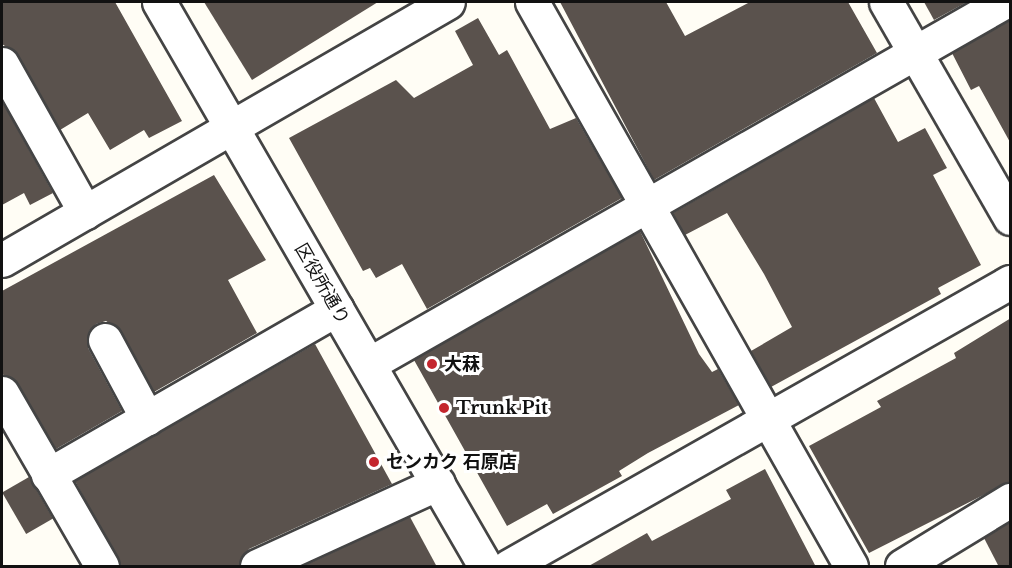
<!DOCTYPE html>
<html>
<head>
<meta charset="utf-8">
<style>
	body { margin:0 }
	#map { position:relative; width:1012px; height:568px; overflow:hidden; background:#fffdf5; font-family:"Libre Baskerville","Noto Sans JP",serif }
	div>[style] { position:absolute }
	.building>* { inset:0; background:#5a524d; transform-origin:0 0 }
	.roads { filter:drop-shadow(2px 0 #444) drop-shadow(-2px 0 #444) drop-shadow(0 2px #444) drop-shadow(0 -2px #444) }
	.minor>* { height:33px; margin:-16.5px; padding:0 16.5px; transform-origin:16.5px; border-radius:16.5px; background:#fff }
	.dots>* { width:16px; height:16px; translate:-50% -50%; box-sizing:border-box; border:3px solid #fff; border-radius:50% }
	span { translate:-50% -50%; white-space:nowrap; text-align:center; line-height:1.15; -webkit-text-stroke:6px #fff; paint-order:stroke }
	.street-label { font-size:18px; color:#111 }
	.poi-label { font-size:18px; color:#111; font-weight:700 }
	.left { translate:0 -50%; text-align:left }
	.frame { position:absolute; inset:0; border:3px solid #111; pointer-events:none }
</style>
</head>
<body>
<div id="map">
	<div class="building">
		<i style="clip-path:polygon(2px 2px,115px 2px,182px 121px,149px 138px,144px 130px,110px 150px,88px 113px,60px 130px,18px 55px,2px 44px)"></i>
		<i style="clip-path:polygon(204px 2px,378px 2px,252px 80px)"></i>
		<i style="clip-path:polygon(560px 2px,666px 2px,685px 36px,750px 2px,848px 2px,877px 53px,654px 180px)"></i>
		<i style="clip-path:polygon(924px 2px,967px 2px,934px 20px)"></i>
		<i style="clip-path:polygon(478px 18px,499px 55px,507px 50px,550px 129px,576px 118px,622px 198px,427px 309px,402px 264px,376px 278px,370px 268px,363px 271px,289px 138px,396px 80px,414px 98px,473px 65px,455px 31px)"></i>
		<i style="clip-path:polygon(1011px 20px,1011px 144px,979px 86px,971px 90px,952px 53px)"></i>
		<i style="clip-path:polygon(874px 98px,898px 142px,925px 128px,947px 168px,933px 175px,981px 265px,938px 288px,941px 294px,771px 387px,751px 351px,792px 327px,764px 274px,727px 213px,685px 235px,673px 213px)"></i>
		<i style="clip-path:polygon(2px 101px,53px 193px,30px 205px,24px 193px,2px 205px)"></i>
		<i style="clip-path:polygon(214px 175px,266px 260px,228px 280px,257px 333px,154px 392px,121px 331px,106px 321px,96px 324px,89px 331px,88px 348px,122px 411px,56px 449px,18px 384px,2px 374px,2px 291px)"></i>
		<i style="clip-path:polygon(640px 231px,699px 354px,712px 372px,718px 369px,739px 405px,648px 453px,619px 471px,622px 476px,553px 514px,547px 504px,507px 526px,414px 360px)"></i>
		<i style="clip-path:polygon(1011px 318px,1011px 481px,869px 553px,809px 446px,881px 407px,877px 401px,956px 358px,954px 353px)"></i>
		<i style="clip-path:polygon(315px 344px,392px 484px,249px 549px,239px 567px,121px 567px,75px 481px)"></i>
		<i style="clip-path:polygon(765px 469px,816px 567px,587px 567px,647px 533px,652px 541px,731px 499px,726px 490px)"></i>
		<i style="left:29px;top:477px;width:48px;height:31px;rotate:60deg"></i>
		<i style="clip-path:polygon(410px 517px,437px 567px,301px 567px)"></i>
		<i style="clip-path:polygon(1011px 522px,1011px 567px,999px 567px,984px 538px)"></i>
	</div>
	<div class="roads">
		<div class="minor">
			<i style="left:159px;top:2px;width:651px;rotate:59.97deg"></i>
			<i style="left:532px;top:2px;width:648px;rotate:60.51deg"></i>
			<i style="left:886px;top:2px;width:249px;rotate:60.1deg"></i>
			<i style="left:2px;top:64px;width:170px;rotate:60.7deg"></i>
			<i style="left:2px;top:260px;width:515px;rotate:-30.05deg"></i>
			<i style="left:105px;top:340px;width:89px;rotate:61.7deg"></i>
			<i style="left:369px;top:364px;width:731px;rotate:-29.69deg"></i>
			<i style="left:2px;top:393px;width:200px;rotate:60deg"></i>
			<i style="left:48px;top:475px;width:333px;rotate:-29.9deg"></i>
			<i style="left:257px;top:566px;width:199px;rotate:-24.6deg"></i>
			<i style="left:509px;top:566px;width:576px;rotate:-29.55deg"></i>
			<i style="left:902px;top:566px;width:127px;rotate:-31.4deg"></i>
		</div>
	</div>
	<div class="dots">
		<i style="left:432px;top:364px;background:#c4262e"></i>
		<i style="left:444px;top:408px;background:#c4262e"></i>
		<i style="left:374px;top:462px;background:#c4262e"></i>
	</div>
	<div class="street-label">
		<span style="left:322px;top:284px;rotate:60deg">区役所通り</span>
	</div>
	<div class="poi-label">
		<span class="left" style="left:444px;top:364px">大菻</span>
		<span class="left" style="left:456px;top:408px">Trunk Pit</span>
		<span class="left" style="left:386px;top:462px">センカク 石原店</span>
	</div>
	<div class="frame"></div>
</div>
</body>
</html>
